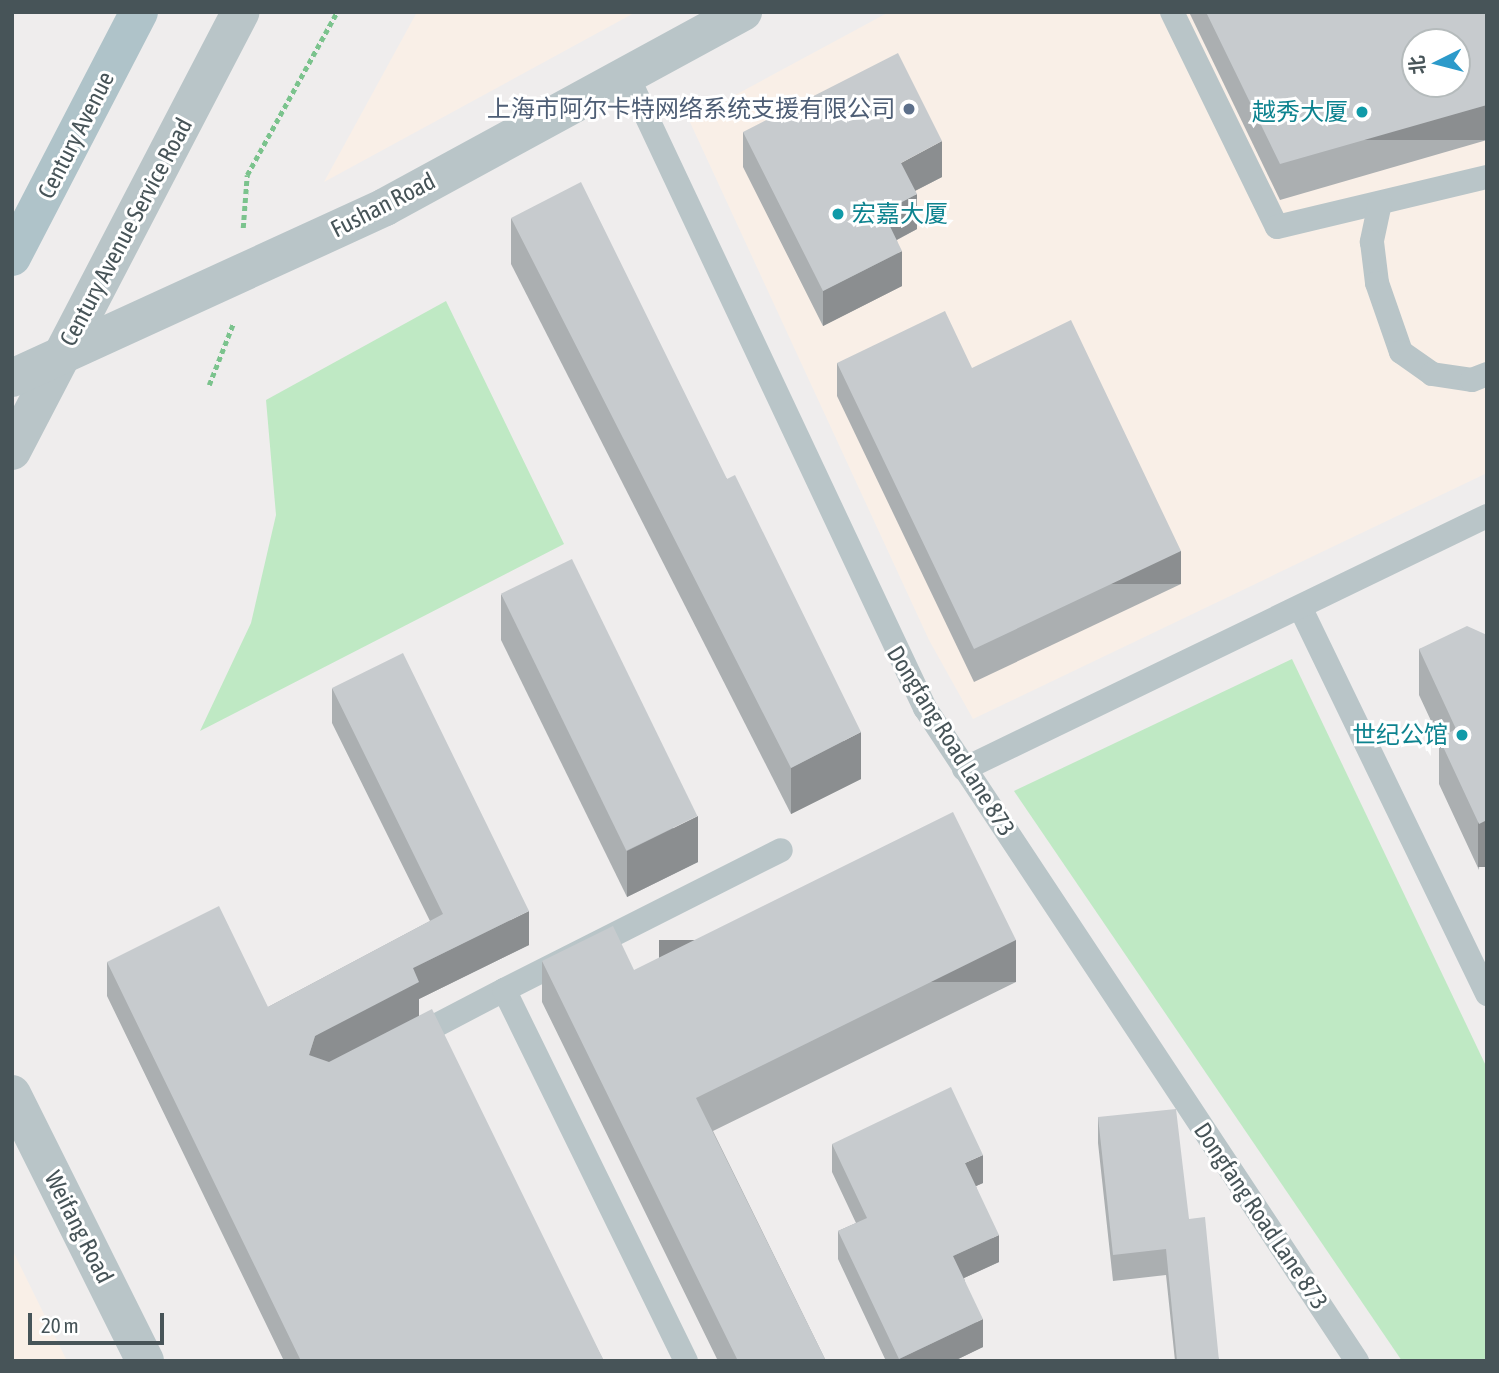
<!DOCTYPE html>
<html>
<head>
<meta charset="utf-8">
<style>
	body { margin:0 }
	#map { position:relative; width:1499px; height:1373px; overflow:hidden; background:#efeded; font-family:"Asap Condensed","Noto Sans SC",sans-serif }
	div>[style] { position:absolute }
	.commercial>* { inset:0; background:#f9efe7 }
	.green>* { inset:0; background:#bfe9c4 }
	.path>* { height:4.5px; margin-top:-2.25px; transform-origin:0; background:repeating-linear-gradient(90deg,#7bc38d 0 5px,transparent 0 8.5px) }
	.service>* { height:24px; margin:-12px; padding:0 12px; transform-origin:12px; border-radius:12px; background:#b9c5c8 }
	.minor>* { height:38px; margin:-19px; padding:0 19px; transform-origin:19px; border-radius:19px; background:#b9c5c8 }
	.tertiary>* { height:38px; margin:-19px; padding:0 19px; transform-origin:19px; border-radius:19px; background:#b9c5c8 }
	.primary>* { height:38px; margin:-19px; padding:0 19px; transform-origin:19px; border-radius:19px; background:#afc3c9 }
	.wall>* { inset:0; background:#abafb1 }
	.shaded-wall>* { inset:0; background:#8b8e90; transform-origin:0 0 }
	.building>* { inset:0; background:#c7cbce; transform-origin:0 0 }
	.dots>* { width:19px; height:19px; translate:-50% -50%; box-sizing:border-box; border:4px solid #fff; border-radius:50% }
	span { translate:-50% -50%; white-space:nowrap; text-align:center; line-height:1.15; -webkit-text-stroke:6px #fff; paint-order:stroke }
	.service-label { font-size:24px; color:#4e5e75 }
	.right { translate:-100% -50%; text-align:right }
	.culture-label { font-size:24px; color:#0d838f }
	.left { translate:0 -50%; text-align:left }
	.street-label { font-size:24px; color:#475458 }
	.frame { position:absolute; inset:0; border:14px solid #475458; pointer-events:none }
	.north { position:absolute; left:1401px; top:28px; width:70px; height:70px; box-sizing:border-box; background:#fff; border:2px solid #b5bbbc; border-radius:50%; rotate:264deg; font-size:19px; font-weight:700; line-height:28px; text-align:center; color:#475458 }
	.north::after { content:''; display:block; margin:auto; width:24px; height:32px; background:#2c9aca; clip-path:polygon(50% 0,100% 100%,50% 72%,0 100%) }
	.scale { position:absolute; left:28px; top:1313px; width:136px; height:32px; box-sizing:border-box; border:4px solid #475458; border-top:0; padding-left:9px; font-size:21px; line-height:24px; white-space:nowrap; color:#475458; -webkit-text-stroke:5px #fff; paint-order:stroke }
</style>
</head>
<body>
<div id="map">
	<div class="commercial">
		<i style="clip-path:polygon(417px 12px,636px 12px,324px 182px)"></i>
		<i style="clip-path:polygon(evenodd,889px 12px,1487px 12px,1487px 473px,973px 719px,929px 640px,689px 120px,889px 12px,1415px 42px,1457px 42px,1457px 84px,1415px 84px,1415px 42px)"></i>
		<i style="clip-path:polygon(12px 1249px,67px 1361px,12px 1361px)"></i>
	</div>
	<div class="green">
		<i style="clip-path:polygon(446px 301px,564px 544px,200px 731px,251px 623px,276px 515px,266px 400px)"></i>
		<i style="clip-path:polygon(1292px 659px,1487px 1068px,1487px 1361px,1402px 1361px,1014px 791px)"></i>
	</div>
	<div class="path">
		<i style="left:243px;top:228px;width:53px;rotate:-85.7deg"></i>
		<i style="left:247px;top:175px;width:186px;rotate:-61.1deg"></i>
		<i style="left:209px;top:385px;width:66px;rotate:-68.5deg"></i>
	</div>
	<div class="service">
		<i style="left:1172px;top:12px;width:239px;rotate:64deg"></i>
		<i style="left:1277px;top:227px;width:216px;rotate:-13.4deg"></i>
		<i style="left:627px;top:75px;width:700px;rotate:64.79deg"></i>
		<i style="left:925px;top:708px;width:783px;rotate:56.51deg"></i>
		<i style="left:1380px;top:203px;width:40px;rotate:102deg"></i>
		<i style="left:1372px;top:242px;width:41px;rotate:83deg"></i>
		<i style="left:1377px;top:283px;width:73px;rotate:70.8deg"></i>
		<i style="left:1401px;top:352px;width:38px;rotate:35deg"></i>
		<i style="left:1432px;top:374px;width:40px;rotate:8.5deg"></i>
		<i style="left:1472px;top:380px;width:16px;rotate:-22deg"></i>
		<i style="left:1300px;top:607px;width:430px;rotate:64.2deg"></i>
		<i style="left:964px;top:769px;width:581px;rotate:-25.82deg"></i>
		<i style="left:412px;top:1038px;width:104px;rotate:-27.6deg"></i>
		<i style="left:686px;top:1361px;width:413px;rotate:-116.1deg"></i>
		<i style="left:504px;top:990px;width:310px;rotate:-26.8deg"></i>
	</div>
	<div class="minor">
		<i style="left:12px;top:451px;width:495px;rotate:-62.5deg"></i>
	</div>
	<div class="tertiary">
		<i style="left:12px;top:378px;width:410px;rotate:-24.6deg"></i>
		<i style="left:385px;top:207px;width:408px;rotate:-28.6deg"></i>
		<i style="left:12px;top:1094px;width:298px;rotate:63.5deg"></i>
	</div>
	<div class="primary">
		<i style="left:12px;top:257px;width:276px;rotate:-62.6deg"></i>
	</div>
	<div class="wall">
		<i style="clip-path:polygon(1189px 12px,1487px 12px,1487px 140px,1280px 200px)"></i>
		<i style="clip-path:polygon(743px 132px,942px 177px,915px 191px,917px 229px,897px 240px,902px 286px,823px 326px,743px 167px)"></i>
		<i style="clip-path:polygon(511px 218px,727px 479px,861px 779px,791px 814px,511px 264px)"></i>
		<i style="clip-path:polygon(837px 363px,972px 368px,1181px 584px,974px 682px,837px 396px)"></i>
		<i style="clip-path:polygon(501px 594px,698px 862px,627px 897px,501px 640px)"></i>
		<i style="clip-path:polygon(1487px 635px,1479px 870px,1439px 784px,1439px 738px,1419px 695px,1419px 649px)"></i>
		<i style="clip-path:polygon(332px 688px,529px 945px,419px 999px,419px 1016px,604px 1361px,284px 1361px,107px 996px,107px 962px,268px 1007px,430px 921px,332px 723px)"></i>
		<i style="clip-path:polygon(542px 961px,634px 970px,1016px 982px,713px 1131px,826px 1361px,718px 1361px,542px 1002px)"></i>
		<i style="clip-path:polygon(1098px 1117px,1189px 1219px,1219px 1361px,1175px 1361px,1166px 1275px,1113px 1281px,1098px 1143px)"></i>
		<i style="clip-path:polygon(832px 1144px,983px 1183px,976px 1186px,999px 1262px,964px 1278px,983px 1347px,954px 1361px,886px 1361px,838px 1259px,838px 1231px,856px 1223px,832px 1172px)"></i>
	</div>
	<div class="shaded-wall">
		<i style="left:1487px;top:105px;width:35px;height:215px;rotate:90deg"></i>
		<i style="clip-path:polygon(942px 141px,942px 177px,901px 198px,901px 163px)"></i>
		<i style="clip-path:polygon(917px 194px,917px 229px,883px 247px,883px 212px)"></i>
		<i style="clip-path:polygon(902px 251px,902px 286px,823px 326px,823px 291px)"></i>
		<i style="left:1181px;top:551px;width:33px;height:229px;rotate:90deg"></i>
		<i style="clip-path:polygon(861px 732px,861px 779px,791px 814px,791px 768px)"></i>
		<i style="clip-path:polygon(698px 816px,698px 862px,627px 897px,627px 851px)"></i>
		<i style="left:1487px;top:820px;width:47px;height:9px;rotate:90deg"></i>
		<i style="clip-path:polygon(529px 911px,529px 945px,419px 999px,419px 1017px,315px 1071px,309px 1055px,315px 1036px,413px 968px)"></i>
		<i style="left:1016px;top:940px;width:42px;height:357px;rotate:90deg"></i>
		<i style="clip-path:polygon(983px 1155px,983px 1183px,965px 1191px,965px 1163px)"></i>
		<i style="clip-path:polygon(999px 1235px,999px 1262px,953px 1283px,953px 1256px)"></i>
		<i style="clip-path:polygon(983px 1319px,983px 1347px,954px 1361px,899px 1361px,899px 1359px)"></i>
	</div>
	<div class="building">
		<i style="clip-path:polygon(evenodd,1206px 12px,1487px 12px,1487px 105px,1280px 164px,1206px 12px,1415px 42px,1457px 42px,1457px 84px,1415px 84px,1415px 42px)"></i>
		<i style="clip-path:polygon(898px 53px,942px 141px,901px 163px,917px 194px,883px 212px,902px 251px,823px 291px,743px 132px)"></i>
		<i style="clip-path:polygon(581px 182px,727px 479px,735px 475px,861px 732px,791px 768px,511px 218px)"></i>
		<i style="clip-path:polygon(945px 311px,972px 368px,1071px 320px,1181px 551px,974px 649px,837px 363px)"></i>
		<i style="left:572px;top:559px;width:286px;height:79px;rotate:64deg"></i>
		<i style="clip-path:polygon(1467px 626px,1487px 635px,1487px 820px,1479px 824px,1439px 738px,1456px 729px,1419px 649px)"></i>
		<i style="clip-path:polygon(403px 653px,529px 911px,413px 968px,419px 982px,315px 1036px,309px 1055px,329px 1062px,432px 1009px,604px 1361px,301px 1361px,107px 962px,219px 906px,268px 1007px,443px 914px,332px 688px)"></i>
		<i style="clip-path:polygon(953px 812px,1016px 940px,696px 1098px,826px 1361px,738px 1361px,542px 961px,613px 926px,634px 970px)"></i>
		<i style="clip-path:polygon(951px 1087px,983px 1155px,965px 1163px,999px 1235px,953px 1256px,983px 1319px,899px 1359px,838px 1231px,867px 1218px,832px 1144px)"></i>
		<i style="clip-path:polygon(1176px 1109px,1189px 1219px,1205px 1217px,1219px 1361px,1177px 1361px,1166px 1249px,1113px 1255px,1098px 1117px)"></i>
	</div>
	<div class="dots">
		<i style="left:909px;top:109px;background:#5c6f8a"></i>
		<i style="left:1362px;top:112px;background:#0f9aa8"></i>
		<i style="left:838px;top:214px;background:#0f9aa8"></i>
		<i style="left:1462px;top:735px;background:#0f9aa8"></i>
	</div>
	<div class="service-label">
		<span class="right" style="left:895px;top:109px">上海市阿尔卡特网络系统支援有限公司</span>
	</div>
	<div class="culture-label">
		<span class="right" style="left:1348px;top:112px">越秀大厦</span>
		<span class="left" style="left:852px;top:214px">宏嘉大厦</span>
		<span class="right" style="left:1448px;top:735px">世纪公馆</span>
	</div>
	<div class="street-label">
		<span style="left:76px;top:135px;rotate:-63deg">Century Avenue</span>
		<span style="left:383px;top:205px;rotate:-27deg">Fushan Road</span>
		<span style="left:126px;top:232px;rotate:-62deg">Century Avenue Service Road</span>
		<span style="left:951px;top:741px;rotate:58deg">Dongfang Road Lane 873</span>
		<span style="left:1261px;top:1216px;rotate:56deg">Dongfang Road Lane 873</span>
		<span style="left:79px;top:1227px;rotate:63deg">Weifang Road</span>
	</div>
	<div class="frame"></div>
	<div class="north">北</div>
	<div class="scale">20 m</div>
</div>
</body>
</html>
